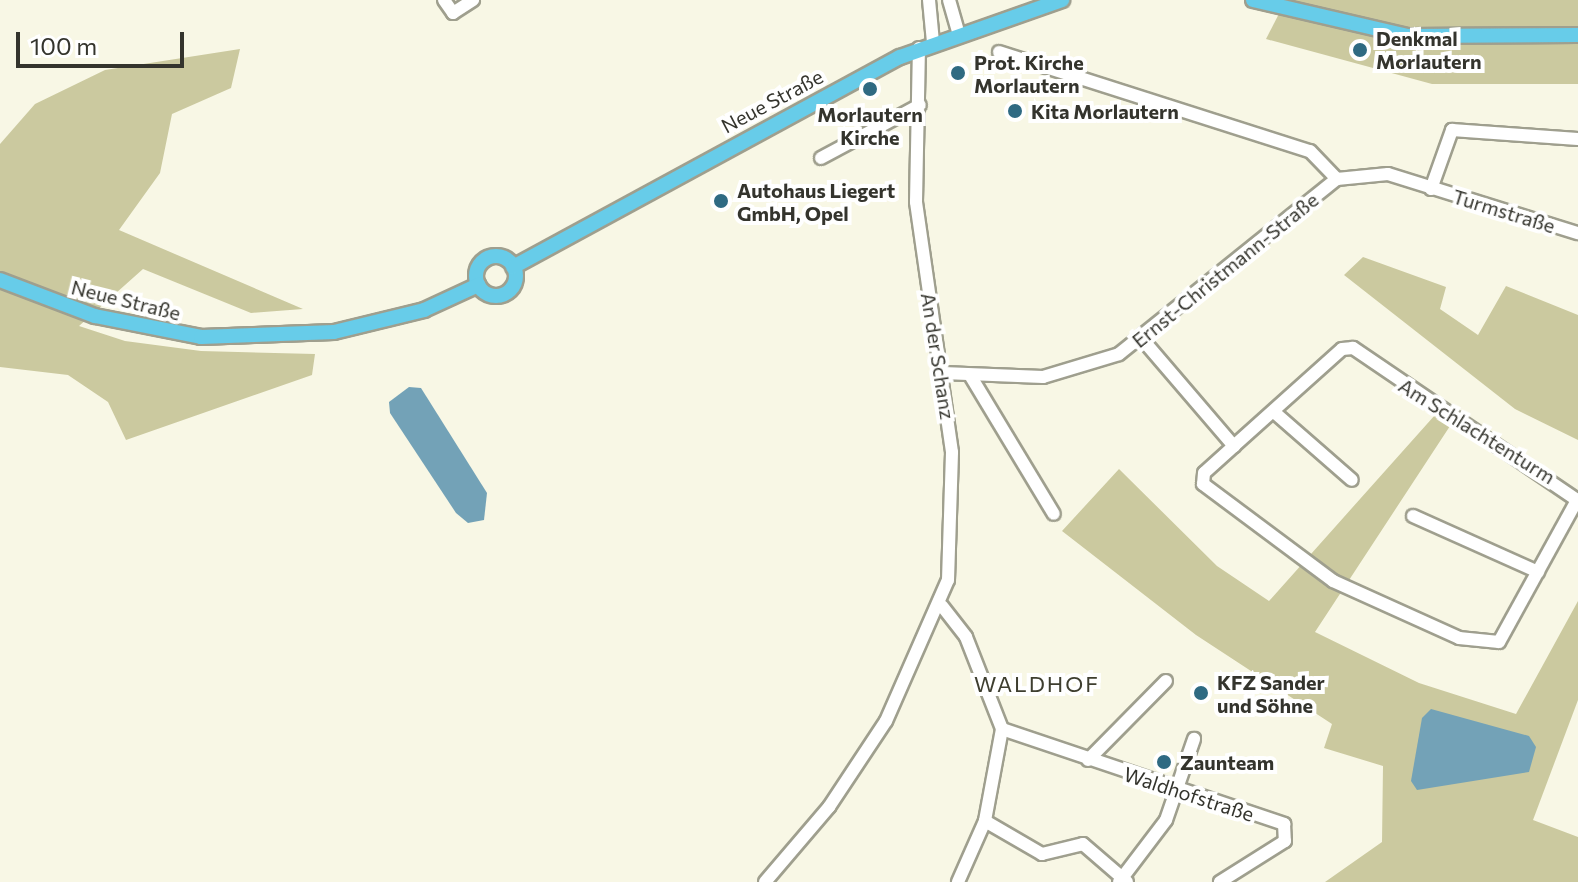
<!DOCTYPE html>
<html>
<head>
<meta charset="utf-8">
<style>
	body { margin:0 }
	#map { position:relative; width:1578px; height:882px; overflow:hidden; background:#f8f7e5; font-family:Commissioner,sans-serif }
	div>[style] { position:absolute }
	.green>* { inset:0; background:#cbc99f }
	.water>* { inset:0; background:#73a2b7 }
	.roads { filter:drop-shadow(2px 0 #9f9f8e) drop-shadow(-2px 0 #9f9f8e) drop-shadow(0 2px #9f9f8e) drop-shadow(0 -2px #9f9f8e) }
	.minor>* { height:12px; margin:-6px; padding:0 6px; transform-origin:6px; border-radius:6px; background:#fff }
	.major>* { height:14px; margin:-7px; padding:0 7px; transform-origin:7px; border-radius:7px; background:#67cce9 }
	.major>.ring { margin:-7px; padding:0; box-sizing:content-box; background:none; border:14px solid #67cce9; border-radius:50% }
	.dots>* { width:22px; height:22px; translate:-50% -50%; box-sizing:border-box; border:4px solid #fff; border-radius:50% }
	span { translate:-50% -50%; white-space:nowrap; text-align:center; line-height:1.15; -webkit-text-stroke:8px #fff; paint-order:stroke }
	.poi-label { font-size:20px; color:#34342d; font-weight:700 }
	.left { translate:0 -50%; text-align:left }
	.street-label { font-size:20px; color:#34342d }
	.neighbourhood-label { font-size:22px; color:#3e3e2f; letter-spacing:2px }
	.scale { position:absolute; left:16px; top:32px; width:168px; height:36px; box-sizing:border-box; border:4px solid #34342d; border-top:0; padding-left:10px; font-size:24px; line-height:28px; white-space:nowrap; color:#34342d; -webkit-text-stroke:6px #fff; paint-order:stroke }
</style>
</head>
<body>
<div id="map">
	<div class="green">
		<i style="clip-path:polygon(1286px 0,1578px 0,1578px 84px,1432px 84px,1266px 39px)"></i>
		<i style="clip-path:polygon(240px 49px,231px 88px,172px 114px,160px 173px,119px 230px,303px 309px,251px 313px,143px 269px,79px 326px,125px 341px,201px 351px,315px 354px,312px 375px,126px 440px,108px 402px,68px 375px,0 367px,0 144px,35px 104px,105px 70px)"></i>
		<i style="clip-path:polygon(1363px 257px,1446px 287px,1440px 309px,1478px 335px,1506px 286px,1578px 315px,1578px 440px,1515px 409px,1344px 275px)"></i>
		<i style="clip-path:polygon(1435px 415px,1450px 426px,1315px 632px,1419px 683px,1516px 714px,1578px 601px,1578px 700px,1533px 820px,1578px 837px,1578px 882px,1325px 882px,1382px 842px,1383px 766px,1324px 748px,1332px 724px,1196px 635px,1062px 531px,1119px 469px,1217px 566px,1269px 601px)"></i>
	</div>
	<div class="water">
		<i style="clip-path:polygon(409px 387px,421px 388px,487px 493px,484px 520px,468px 523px,456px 513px,390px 413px,389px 402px)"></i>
		<i style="clip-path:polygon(1431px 709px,1529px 736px,1536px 747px,1529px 772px,1417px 790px,1411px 781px,1422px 718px)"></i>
	</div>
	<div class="roads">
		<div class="minor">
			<i style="left:444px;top:0;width:16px;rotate:55deg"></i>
			<i style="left:453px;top:13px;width:24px;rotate:-33deg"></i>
			<i style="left:929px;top:0;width:42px;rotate:84.6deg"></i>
			<i style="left:949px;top:0;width:33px;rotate:74deg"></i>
			<i style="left:999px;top:52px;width:326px;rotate:17.7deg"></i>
			<i style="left:1310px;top:151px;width:39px;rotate:46deg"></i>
			<i style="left:1337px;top:179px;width:51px;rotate:-5.6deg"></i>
			<i style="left:1388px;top:174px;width:199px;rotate:17.3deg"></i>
			<i style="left:821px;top:158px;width:112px;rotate:-28.2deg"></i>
			<i style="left:1431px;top:189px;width:63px;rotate:-70.4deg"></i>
			<i style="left:1452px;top:130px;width:126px;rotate:4.1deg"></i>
			<i style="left:1143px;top:340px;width:140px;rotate:49.4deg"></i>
			<i style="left:1234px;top:446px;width:40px;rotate:138deg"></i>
			<i style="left:1204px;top:473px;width:11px;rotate:95deg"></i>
			<i style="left:1203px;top:484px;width:162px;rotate:36.7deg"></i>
			<i style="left:1333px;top:581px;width:138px;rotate:24.3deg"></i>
			<i style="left:1459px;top:638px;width:40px;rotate:5.7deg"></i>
			<i style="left:1499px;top:642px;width:162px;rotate:-61.2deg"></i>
			<i style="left:1577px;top:500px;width:271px;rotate:-145.8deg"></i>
			<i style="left:1353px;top:348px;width:11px;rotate:175deg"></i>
			<i style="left:1342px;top:349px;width:145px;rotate:138.1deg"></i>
			<i style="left:943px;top:373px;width:100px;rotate:2.3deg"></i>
			<i style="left:1043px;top:377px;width:79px;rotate:-16.8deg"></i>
			<i style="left:1119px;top:354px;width:280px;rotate:-38.8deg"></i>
			<i style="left:970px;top:375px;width:162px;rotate:58.9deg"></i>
			<i style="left:1274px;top:412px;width:103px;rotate:41.1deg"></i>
			<i style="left:1413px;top:516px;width:137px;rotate:24.1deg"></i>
			<i style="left:942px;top:606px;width:39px;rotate:52deg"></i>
			<i style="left:966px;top:637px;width:99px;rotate:68.6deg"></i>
			<i style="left:1002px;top:729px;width:94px;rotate:100.5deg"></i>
			<i style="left:985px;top:821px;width:67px;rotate:113.9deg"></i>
			<i style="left:1002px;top:729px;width:298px;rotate:18.6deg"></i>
			<i style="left:1284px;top:824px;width:17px;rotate:87deg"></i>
			<i style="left:1285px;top:841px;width:77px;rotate:147.8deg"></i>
			<i style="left:1088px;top:760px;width:111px;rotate:-45.4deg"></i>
			<i style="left:985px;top:821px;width:66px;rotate:30.1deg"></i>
			<i style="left:1042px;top:854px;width:42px;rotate:-13.7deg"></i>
			<i style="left:1083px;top:844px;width:58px;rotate:40.8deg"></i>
			<i style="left:765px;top:882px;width:99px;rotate:-49.5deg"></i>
			<i style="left:829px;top:807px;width:103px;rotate:-56.5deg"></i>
			<i style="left:886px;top:721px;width:154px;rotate:-66.3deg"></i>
			<i style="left:948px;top:580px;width:128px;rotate:-88.2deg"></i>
			<i style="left:952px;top:452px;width:253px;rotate:-98.2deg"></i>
			<i style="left:916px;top:202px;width:154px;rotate:-88.9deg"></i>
			<i style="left:1119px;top:882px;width:78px;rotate:-52.8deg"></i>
			<i style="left:1166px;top:820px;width:86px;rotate:-70.9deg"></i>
		</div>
		<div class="major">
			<i style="left:1253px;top:0;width:159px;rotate:13.1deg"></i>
			<i style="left:1408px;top:36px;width:170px;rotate:-0.3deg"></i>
			<i class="ring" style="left:476px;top:256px;width:26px;height:26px"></i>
			<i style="left:513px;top:267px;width:440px;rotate:-28.5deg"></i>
			<i style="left:900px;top:57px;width:172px;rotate:-19.4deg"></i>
			<i style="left:0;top:280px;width:102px;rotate:20.8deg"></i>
			<i style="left:95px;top:316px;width:108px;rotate:11.2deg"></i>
			<i style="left:201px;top:337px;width:133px;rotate:-2.2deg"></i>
			<i style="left:334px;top:332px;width:93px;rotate:-13.7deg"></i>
			<i style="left:424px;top:310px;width:60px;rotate:-24.8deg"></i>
		</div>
	</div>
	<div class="dots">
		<i style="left:1360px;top:50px;background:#2f6a82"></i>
		<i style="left:958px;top:73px;background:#2f6a82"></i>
		<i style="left:870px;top:89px;background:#2f6a82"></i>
		<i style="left:1015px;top:111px;background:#2f6a82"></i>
		<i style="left:721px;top:201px;background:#2f6a82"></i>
		<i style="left:1201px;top:693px;background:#2f6a82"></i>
		<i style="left:1164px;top:762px;background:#2f6a82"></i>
	</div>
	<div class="poi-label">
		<span class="left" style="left:1376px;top:50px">Denkmal<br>Morlautern</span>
		<span class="left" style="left:974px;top:74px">Prot. Kirche<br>Morlautern</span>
		<span class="left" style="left:1031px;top:111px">Kita Morlautern</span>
		<span style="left:870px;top:126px">Morlautern<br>Kirche</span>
		<span class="left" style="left:737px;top:202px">Autohaus Liegert<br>GmbH, Opel</span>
		<span class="left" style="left:1217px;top:694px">KFZ Sander<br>und Söhne</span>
		<span class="left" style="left:1180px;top:762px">Zaunteam</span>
	</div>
	<div class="street-label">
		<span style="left:772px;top:101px;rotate:-28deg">Neue Straße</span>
		<span style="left:1504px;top:211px;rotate:17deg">Turmstraße</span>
		<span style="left:1225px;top:270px;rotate:-39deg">Ernst-Christmann-Straße</span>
		<span style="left:126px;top:300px;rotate:14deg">Neue Straße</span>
		<span style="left:938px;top:356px;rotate:81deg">An der Schanz</span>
		<span style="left:1477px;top:431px;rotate:32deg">Am Schlachtenturm</span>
		<span style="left:1189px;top:794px;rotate:18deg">Waldhofstraße</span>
	</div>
	<div class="neighbourhood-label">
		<span style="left:1037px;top:684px">WALDHOF</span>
	</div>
	<div class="scale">100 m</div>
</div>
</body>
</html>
